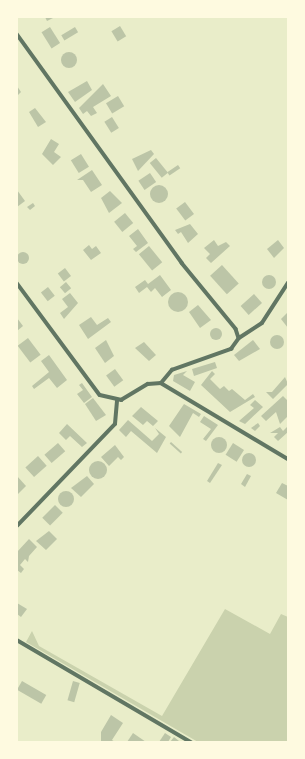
<!DOCTYPE html>
<html>
<head>
<meta charset="utf-8">
<style>
	body { margin:0 }
	#map { position:relative; width:305px; height:759px; overflow:hidden; background:#e9edc9; font-family:"Golos Text",sans-serif }
	div>[style] { position:absolute }
	.green>* { inset:0; background:#cad2ad }
	.building>* { inset:0; background:#bcc5a7; transform-origin:0 0 }
	.round { border-radius:50% }
	.minor>* { height:3.5px; margin:-1.75px; padding:0 1.75px; transform-origin:1.75px; border-radius:1.75px; background:#617663 }
	span { translate:-50% -50%; white-space:nowrap; text-align:center; line-height:1.15; -webkit-text-stroke:4px #fefae0; paint-order:stroke }
	.frame { position:absolute; inset:0; border:18px solid #fefae0; pointer-events:none }
</style>
</head>
<body>
<div id="map">
	<div class="green">
		<i style="clip-path:polygon(225px 609px,270px 634px,281px 614px,288px 617px,288px 742px,198px 742px,26px 642px,32px 631px,39px 646px,162px 716px)"></i>
	</div>
	<div class="building">
		<i style="clip-path:polygon(45px 17px,55px 17px,47px 21px)"></i>
		<i style="left:120px;top:26px;width:12px;height:10px;rotate:59deg"></i>
		<i style="left:50px;top:27px;width:19px;height:10px;rotate:58deg"></i>
		<i style="left:75px;top:27px;width:6px;height:16px;rotate:59deg"></i>
		<i class="round" style="left:61px;top:52px;width:16px;height:16px"></i>
		<i style="clip-path:polygon(87px 81px,92px 90px,75px 102px,68px 92px)"></i>
		<i style="clip-path:polygon(103px 84px,111px 96px,93px 107px,97px 113px,91px 116px,87px 111px,83px 114px,79px 108px)"></i>
		<i style="clip-path:polygon(17px 86px,21px 92px,17px 96px)"></i>
		<i style="left:118px;top:96px;width:12px;height:14px;rotate:59deg"></i>
		<i style="clip-path:polygon(35px 108px,46px 122px,38px 127px,29px 112px)"></i>
		<i style="left:112px;top:117px;width:13px;height:9px;rotate:58deg"></i>
		<i style="clip-path:polygon(51px 139px,59px 144px,54px 152px,61px 157px,53px 165px,42px 154px)"></i>
		<i style="clip-path:polygon(151px 150px,154px 154px,138px 171px,132px 159px)"></i>
		<i style="left:81px;top:154px;width:15px;height:12px;rotate:58deg"></i>
		<i style="left:156px;top:158px;width:19px;height:8px;rotate:51deg"></i>
		<i style="left:178px;top:165px;width:4px;height:13px;rotate:56deg"></i>
		<i style="clip-path:polygon(92px 170px,102px 185px,91px 192px,83px 180px,77px 180px)"></i>
		<i style="left:150px;top:173px;width:11px;height:14px;rotate:56deg"></i>
		<i class="round" style="left:150px;top:185px;width:18px;height:18px"></i>
		<i style="clip-path:polygon(17px 190px,25px 201px,17px 207px)"></i>
		<i style="clip-path:polygon(110px 191px,122px 203px,109px 213px,101px 198px)"></i>
		<i style="left:185px;top:202px;width:15px;height:11px;rotate:53deg"></i>
		<i style="clip-path:polygon(33px 203px,35px 206px,30px 210px,27px 207px)"></i>
		<i style="left:125px;top:213px;width:13px;height:14px;rotate:51deg"></i>
		<i style="clip-path:polygon(190px 224px,198px 234px,188px 243px,181px 232px,178px 234px,175px 230px)"></i>
		<i style="clip-path:polygon(138px 229px,148px 243px,136px 252px,133px 249px,137px 246px,129px 236px)"></i>
		<i style="clip-path:polygon(214px 240px,218px 246px,226px 242px,230px 246px,211px 263px,206px 258px,210px 254px,204px 248px)"></i>
		<i style="clip-path:polygon(278px 240px,284px 248px,274px 258px,267px 249px)"></i>
		<i style="clip-path:polygon(89px 245px,92px 249px,96px 246px,101px 253px,91px 260px,83px 250px)"></i>
		<i style="left:149px;top:246px;width:21px;height:13px;rotate:51deg"></i>
		<i class="round" style="left:17px;top:252px;width:12px;height:12px"></i>
		<i style="left:222px;top:265px;width:25px;height:16px;rotate:48deg"></i>
		<i style="left:65px;top:268px;width:10px;height:9px;rotate:53deg"></i>
		<i style="clip-path:polygon(160px 275px,171px 290px,162px 297px,155px 288px,151px 292px,147px 287px,139px 293px,135px 287px,145px 280px,148px 284px)"></i>
		<i class="round" style="left:262px;top:275px;width:14px;height:14px"></i>
		<i style="left:66px;top:282px;width:8px;height:8px;rotate:50deg"></i>
		<i style="left:48px;top:287px;width:11px;height:9px;rotate:52deg"></i>
		<i class="round" style="left:168px;top:292px;width:20px;height:20px"></i>
		<i style="clip-path:polygon(70px 293px,78px 303px,64px 319px,60px 313px,68px 307px,62px 299px)"></i>
		<i style="left:254px;top:294px;width:12px;height:18px;rotate:48deg"></i>
		<i style="clip-path:polygon(198px 305px,211px 320px,200px 328px,189px 312px)"></i>
		<i style="clip-path:polygon(288px 312px,288px 328px,281px 319px)"></i>
		<i style="clip-path:polygon(91px 317px,97px 325px,108px 318px,111px 322px,88px 339px,79px 325px)"></i>
		<i style="clip-path:polygon(17px 318px,23px 326px,17px 331px)"></i>
		<i class="round" style="left:210px;top:328px;width:12px;height:12px"></i>
		<i class="round" style="left:270px;top:335px;width:14px;height:14px"></i>
		<i style="left:28px;top:338px;width:21px;height:13px;rotate:53deg"></i>
		<i style="clip-path:polygon(106px 340px,114px 356px,105px 363px,95px 348px)"></i>
		<i style="clip-path:polygon(253px 340px,260px 349px,239px 361px,234px 355px)"></i>
		<i style="clip-path:polygon(144px 342px,156px 355px,149px 361px,135px 348px)"></i>
		<i style="clip-path:polygon(49px 355px,67px 380px,57px 388px,49px 378px,34px 389px,32px 386px,49px 372px,41px 361px)"></i>
		<i style="clip-path:polygon(215px 362px,217px 368px,194px 376px,192px 369px)"></i>
		<i style="left:115px;top:369px;width:14px;height:11px;rotate:54deg"></i>
		<i style="clip-path:polygon(187px 371px,183px 375px,195px 382px,190px 391px,173px 381px,174px 375px)"></i>
		<i style="clip-path:polygon(212px 371px,215px 374px,210px 379px,220px 389px,224px 386px,229px 391px,232px 389px,245px 400px,253px 394px,255px 397px,230px 412px,201px 385px)"></i>
		<i style="clip-path:polygon(285px 377px,288px 384px,273px 399px,266px 392px,272px 392px)"></i>
		<i style="clip-path:polygon(82px 383px,92px 397px,84px 403px,77px 394px,83px 390px,79px 385px)"></i>
		<i style="clip-path:polygon(283px 396px,288px 401px,288px 416px,280px 424px,276px 412px,266px 421px,261px 416px)"></i>
		<i style="clip-path:polygon(93px 398px,106px 415px,96px 421px,85px 404px)"></i>
		<i style="clip-path:polygon(255px 400px,263px 407px,245px 424px,239px 421px,254px 408px,250px 405px)"></i>
		<i style="clip-path:polygon(184px 404px,201px 414px,199px 417px,193px 413px,180px 437px,169px 426px)"></i>
		<i style="clip-path:polygon(141px 407px,158px 421px,153px 426px,147px 421px,143px 425px,132px 416px)"></i>
		<i style="clip-path:polygon(204px 416px,218px 425px,206px 441px,203px 439px,211px 429px,200px 422px)"></i>
		<i style="clip-path:polygon(128px 420px,152px 441px,159px 434px,155px 428px,166px 437px,157px 453px,131px 431px,126px 437px,119px 430px)"></i>
		<i style="clip-path:polygon(258px 423px,260px 426px,255px 431px,251px 428px)"></i>
		<i style="clip-path:polygon(67px 424px,87px 443px,82px 447px,70px 436px,66px 440px,59px 433px)"></i>
		<i style="clip-path:polygon(280px 427px,283px 431px,287px 427px,288px 432px,278px 441px,274px 437px,278px 433px,270px 433px)"></i>
		<i class="round" style="left:211px;top:437px;width:16px;height:16px"></i>
		<i style="left:171px;top:442px;width:15px;height:2px;rotate:42deg"></i>
		<i style="left:58px;top:443px;width:11px;height:18px;rotate:49deg"></i>
		<i style="left:233px;top:443px;width:13px;height:14px;rotate:32deg"></i>
		<i style="clip-path:polygon(115px 445px,124px 457px,121px 460px,118px 457px,109px 466px,101px 457px)"></i>
		<i class="round" style="left:242px;top:453px;width:14px;height:14px"></i>
		<i style="left:38px;top:456px;width:13px;height:17px;rotate:48deg"></i>
		<i class="round" style="left:89px;top:461px;width:18px;height:18px"></i>
		<i style="clip-path:polygon(218px 463px,222px 465px,210px 483px,207px 481px)"></i>
		<i style="clip-path:polygon(247px 474px,251px 476px,245px 487px,241px 484px)"></i>
		<i style="clip-path:polygon(17px 476px,26px 486px,17px 495px)"></i>
		<i style="clip-path:polygon(87px 476px,94px 484px,81px 497px,71px 488px)"></i>
		<i style="clip-path:polygon(282px 483px,288px 486px,288px 500px,276px 493px)"></i>
		<i class="round" style="left:58px;top:491px;width:16px;height:16px"></i>
		<i style="left:55px;top:505px;width:11px;height:18px;rotate:45deg"></i>
		<i style="clip-path:polygon(49px 531px,57px 539px,46px 550px,36px 541px)"></i>
		<i style="clip-path:polygon(29px 539px,37px 547px,29px 556px,28px 562px,25px 559px,20px 565px,24px 569px,21px 573px,17px 570px,17px 552px)"></i>
		<i style="clip-path:polygon(17px 603px,27px 609px,21px 617px,17px 614px)"></i>
		<i style="left:22px;top:681px;width:28px;height:10px;rotate:30deg"></i>
		<i style="left:73px;top:681px;width:7px;height:20px;rotate:16deg"></i>
		<i style="clip-path:polygon(111px 715px,123px 723px,112px 740px,115px 742px,101px 742px,101px 732px)"></i>
		<i style="clip-path:polygon(133px 733px,146px 742px,127px 742px)"></i>
		<i style="clip-path:polygon(165px 733px,171px 737px,168px 742px,159px 742px)"></i>
		<i style="clip-path:polygon(174px 737px,179px 741px,178px 742px,170px 742px)"></i>
	</div>
	<div class="minor">
		<i style="left:17px;top:34px;width:282px;rotate:54.2deg"></i>
		<i style="left:182px;top:263px;width:85px;rotate:50.7deg"></i>
		<i style="left:236px;top:329px;width:9px;rotate:72deg"></i>
		<i style="left:17px;top:283px;width:139px;rotate:53.5deg"></i>
		<i style="left:100px;top:395px;width:22px;rotate:13deg"></i>
		<i style="left:121px;top:400px;width:31px;rotate:-31deg"></i>
		<i style="left:148px;top:384px;width:13px;rotate:-4deg"></i>
		<i style="left:161px;top:383px;width:148px;rotate:30.9deg"></i>
		<i style="left:239px;top:338px;width:27px;rotate:-33deg"></i>
		<i style="left:262px;top:323px;width:48px;rotate:-57deg"></i>
		<i style="left:161px;top:383px;width:17px;rotate:-50deg"></i>
		<i style="left:172px;top:370px;width:63px;rotate:-19.6deg"></i>
		<i style="left:231px;top:349px;width:14px;rotate:-54deg"></i>
		<i style="left:17px;top:526px;width:141px;rotate:-46.1deg"></i>
		<i style="left:115px;top:424px;width:24px;rotate:-85deg"></i>
		<i style="left:17px;top:640px;width:202px;rotate:30.4deg"></i>
	</div>
	<div class="frame"></div>
</div>
</body>
</html>
